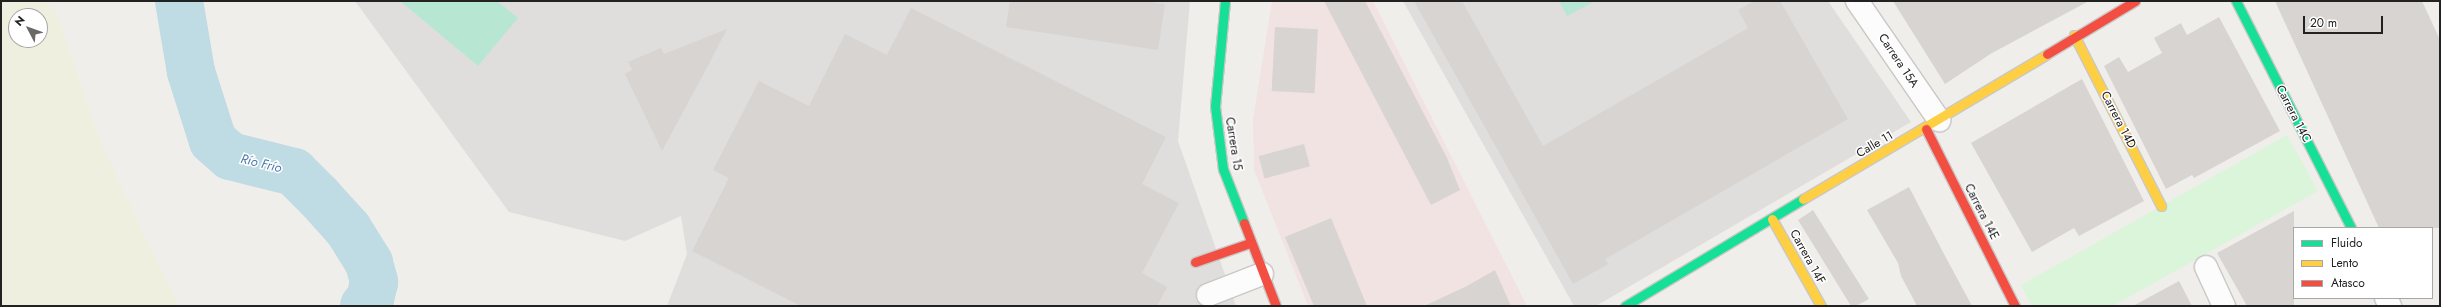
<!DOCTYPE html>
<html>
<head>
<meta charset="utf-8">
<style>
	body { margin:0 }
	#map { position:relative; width:2441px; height:307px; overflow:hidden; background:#f0eeeb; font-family:Jost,sans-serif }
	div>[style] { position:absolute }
	.residential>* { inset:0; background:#dfdedc }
	.commercial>* { inset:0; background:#f1e3e1 }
	.farmland>* { inset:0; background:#efefdf }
	.park>* { inset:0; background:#daf5da }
	.pitch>* { inset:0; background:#b7e6d2 }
	.river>* { height:48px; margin:-24px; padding:0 24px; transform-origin:24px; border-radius:24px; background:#bfdbe3 }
	.building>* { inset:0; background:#d7d4d2; transform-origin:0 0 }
	.roads { filter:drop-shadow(1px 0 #c9c8c7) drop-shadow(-1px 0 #c9c8c7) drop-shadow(0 1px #c9c8c7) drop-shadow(0 -1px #c9c8c7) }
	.street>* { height:22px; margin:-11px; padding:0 11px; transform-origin:11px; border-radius:11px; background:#fdfcfc }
	.fast>* { height:9px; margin:-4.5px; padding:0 4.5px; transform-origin:4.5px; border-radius:4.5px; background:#16e098 }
	.slow>* { height:9px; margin:-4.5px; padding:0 4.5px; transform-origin:4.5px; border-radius:4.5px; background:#ffcf43 }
	.jam>* { height:9px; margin:-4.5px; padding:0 4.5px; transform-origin:4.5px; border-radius:4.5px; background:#f24e42 }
	span { translate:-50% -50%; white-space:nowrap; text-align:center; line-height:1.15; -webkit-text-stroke:3px #fff; paint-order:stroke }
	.street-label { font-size:12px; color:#222 }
	.water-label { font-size:13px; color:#4a7aab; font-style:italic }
	.frame { position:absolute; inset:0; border:2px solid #222; pointer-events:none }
	.legend { position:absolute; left:2293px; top:227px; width:140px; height:72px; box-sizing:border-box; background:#fff; border:1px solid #a7a7a7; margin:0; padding:5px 7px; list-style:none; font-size:12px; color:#222 }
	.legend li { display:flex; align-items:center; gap:8px; height:20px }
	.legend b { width:20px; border:1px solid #a7a7a7 }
	.north { position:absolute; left:8px; top:8px; width:40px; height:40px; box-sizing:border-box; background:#fff; border:1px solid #a7a7a7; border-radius:50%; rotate:311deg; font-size:11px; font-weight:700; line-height:16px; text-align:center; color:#222 }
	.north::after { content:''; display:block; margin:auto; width:14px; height:18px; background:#6a6968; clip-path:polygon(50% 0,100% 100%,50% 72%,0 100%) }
	.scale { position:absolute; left:2303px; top:16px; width:80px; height:18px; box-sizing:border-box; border:2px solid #222; border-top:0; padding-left:5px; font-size:12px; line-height:14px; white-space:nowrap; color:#222; -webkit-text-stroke:3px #fff; paint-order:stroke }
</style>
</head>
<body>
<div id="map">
	<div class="residential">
		<i style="clip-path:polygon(355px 1px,1190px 1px,1178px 141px,1236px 306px,667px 306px,687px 254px,681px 216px,625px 241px,509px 212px)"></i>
		<i style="clip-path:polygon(1403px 1px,1828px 1px,1911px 122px,1596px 306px,1574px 306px)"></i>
	</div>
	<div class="commercial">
		<i style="clip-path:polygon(1272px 1px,1373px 1px,1527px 306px,1308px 306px,1254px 170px,1253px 119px)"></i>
	</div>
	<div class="farmland">
		<i style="clip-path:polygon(evenodd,1px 1px,46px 1px,57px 14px,102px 146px,179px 306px,1px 306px,1px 1px,16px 16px,40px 16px,40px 40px,16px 40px,16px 16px)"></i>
	</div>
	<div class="park">
		<i style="clip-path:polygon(2287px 135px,2318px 191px,2113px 306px,2032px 306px,2021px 285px)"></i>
	</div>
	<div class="pitch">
		<i style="clip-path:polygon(400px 1px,497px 1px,518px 18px,478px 66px)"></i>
		<i style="clip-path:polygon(1559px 1px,1595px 1px,1567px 16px)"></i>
	</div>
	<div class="river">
		<i style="left:179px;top:1px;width:72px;rotate:80.4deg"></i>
		<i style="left:191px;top:72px;width:72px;rotate:72.3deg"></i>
		<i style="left:213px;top:141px;width:23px;rotate:41deg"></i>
		<i style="left:230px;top:156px;width:66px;rotate:14deg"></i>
		<i style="left:294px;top:172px;width:35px;rotate:45deg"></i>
		<i style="left:319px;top:197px;width:43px;rotate:47.8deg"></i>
		<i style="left:348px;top:229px;width:40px;rotate:58deg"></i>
		<i style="left:369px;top:263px;width:20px;rotate:75deg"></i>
		<i style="left:374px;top:282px;width:17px;rotate:103deg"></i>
		<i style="left:370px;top:299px;width:9px;rotate:131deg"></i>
	</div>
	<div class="building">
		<i style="clip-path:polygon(1010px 1px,1142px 1px,1165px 4px,1158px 50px,1006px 27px)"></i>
		<i style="clip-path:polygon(1324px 1px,1365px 1px,1447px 158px,1460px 190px,1431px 205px)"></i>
		<i style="clip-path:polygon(1414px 1px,1462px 1px,1543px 146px,1748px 28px,1738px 10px,1754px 1px,1780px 1px,1848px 119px,1605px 259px,1608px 264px,1573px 284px)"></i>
		<i style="clip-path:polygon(1893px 1px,2089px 1px,1992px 53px,1945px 84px)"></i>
		<i style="clip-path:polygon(2275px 1px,2422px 1px,2440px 40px,2440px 228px,2379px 228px)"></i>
		<i style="clip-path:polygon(911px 8px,1166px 137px,1142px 184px,1179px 203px,1142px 273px,1167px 287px,1157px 306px,801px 306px,692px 251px,729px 178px,713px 170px,759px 81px,809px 106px,845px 34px,887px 55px)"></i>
		<i style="clip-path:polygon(2219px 17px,2280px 131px,2194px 178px,2192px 175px,2166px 189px,2104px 66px,2119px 57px,2128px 72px,2162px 53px,2154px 38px,2181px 23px,2187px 35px)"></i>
		<i style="left:1275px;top:27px;width:43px;height:64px;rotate:3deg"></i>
		<i style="clip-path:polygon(727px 29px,710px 62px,662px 151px,625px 74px,632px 70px,628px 62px,661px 48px,664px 54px)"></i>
		<i style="clip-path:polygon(2082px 79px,2144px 201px,2079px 236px,2074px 228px,2032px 252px,1971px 143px)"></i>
		<i style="left:1304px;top:144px;width:23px;height:47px;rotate:75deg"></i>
		<i style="clip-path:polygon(1909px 187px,1944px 254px,1972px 306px,1917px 306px,1901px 276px,1898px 263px,1867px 210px)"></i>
		<i style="clip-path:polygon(1813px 210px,1869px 299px,1856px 306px,1851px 306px,1798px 220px)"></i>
		<i style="clip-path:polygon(2294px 211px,2294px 306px,2247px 306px,2217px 253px)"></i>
		<i style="clip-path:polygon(1331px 218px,1347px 257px,1367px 306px,1314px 306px,1285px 237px)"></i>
		<i style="clip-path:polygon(1495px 270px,1511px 306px,1424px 306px,1467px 286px)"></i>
		<i style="clip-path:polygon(2179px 281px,2192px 306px,2133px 306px)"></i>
	</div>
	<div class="roads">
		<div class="street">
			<i style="left:1857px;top:1px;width:145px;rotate:55.4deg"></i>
			<i style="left:2206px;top:267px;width:43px;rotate:65.2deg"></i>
			<i style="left:1208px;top:295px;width:58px;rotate:-21.3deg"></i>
			<i style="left:2386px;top:298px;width:9px;rotate:63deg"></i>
		</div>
		<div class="fast">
			<i style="left:1225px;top:1px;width:105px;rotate:95.4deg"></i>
			<i style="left:1215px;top:106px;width:64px;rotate:82.8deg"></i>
			<i style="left:1223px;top:169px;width:58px;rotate:68.7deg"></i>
			<i style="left:2236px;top:1px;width:254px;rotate:63.1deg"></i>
			<i style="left:1625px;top:306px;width:208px;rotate:-31deg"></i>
		</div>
		<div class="slow">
			<i style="left:2074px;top:35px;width:192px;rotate:63deg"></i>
			<i style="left:1803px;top:199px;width:284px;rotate:-30.7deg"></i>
			<i style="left:1772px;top:219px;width:100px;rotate:60.6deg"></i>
		</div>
		<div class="jam">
			<i style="left:2047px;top:54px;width:103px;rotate:-31.1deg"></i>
			<i style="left:1926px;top:129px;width:198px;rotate:63.3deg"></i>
			<i style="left:1244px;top:223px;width:89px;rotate:68.9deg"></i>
			<i style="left:1195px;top:262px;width:58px;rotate:-19.1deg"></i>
		</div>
	</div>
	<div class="street-label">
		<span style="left:1898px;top:61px;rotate:56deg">Carrera 15A</span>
		<span style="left:2293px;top:114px;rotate:63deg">Carrera 14C</span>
		<span style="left:2118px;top:120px;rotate:63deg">Carrera 14D</span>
		<span style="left:1233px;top:144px;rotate:81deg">Carrera 15</span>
		<span style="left:1875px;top:145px;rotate:-30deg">Calle 11</span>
		<span style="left:1981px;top:212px;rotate:63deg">Carrera 14E</span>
		<span style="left:1807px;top:257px;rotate:61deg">Carrera 14F</span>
	</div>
	<div class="water-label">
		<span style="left:261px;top:164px;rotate:14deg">Río Frío</span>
	</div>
	<div class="frame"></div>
	<ul class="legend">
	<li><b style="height:5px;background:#16e098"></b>Fluido</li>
	<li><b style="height:5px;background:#ffcf43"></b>Lento</li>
	<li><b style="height:5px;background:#f24e42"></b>Atasco</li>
	</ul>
	<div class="north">N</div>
	<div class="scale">20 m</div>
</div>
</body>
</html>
